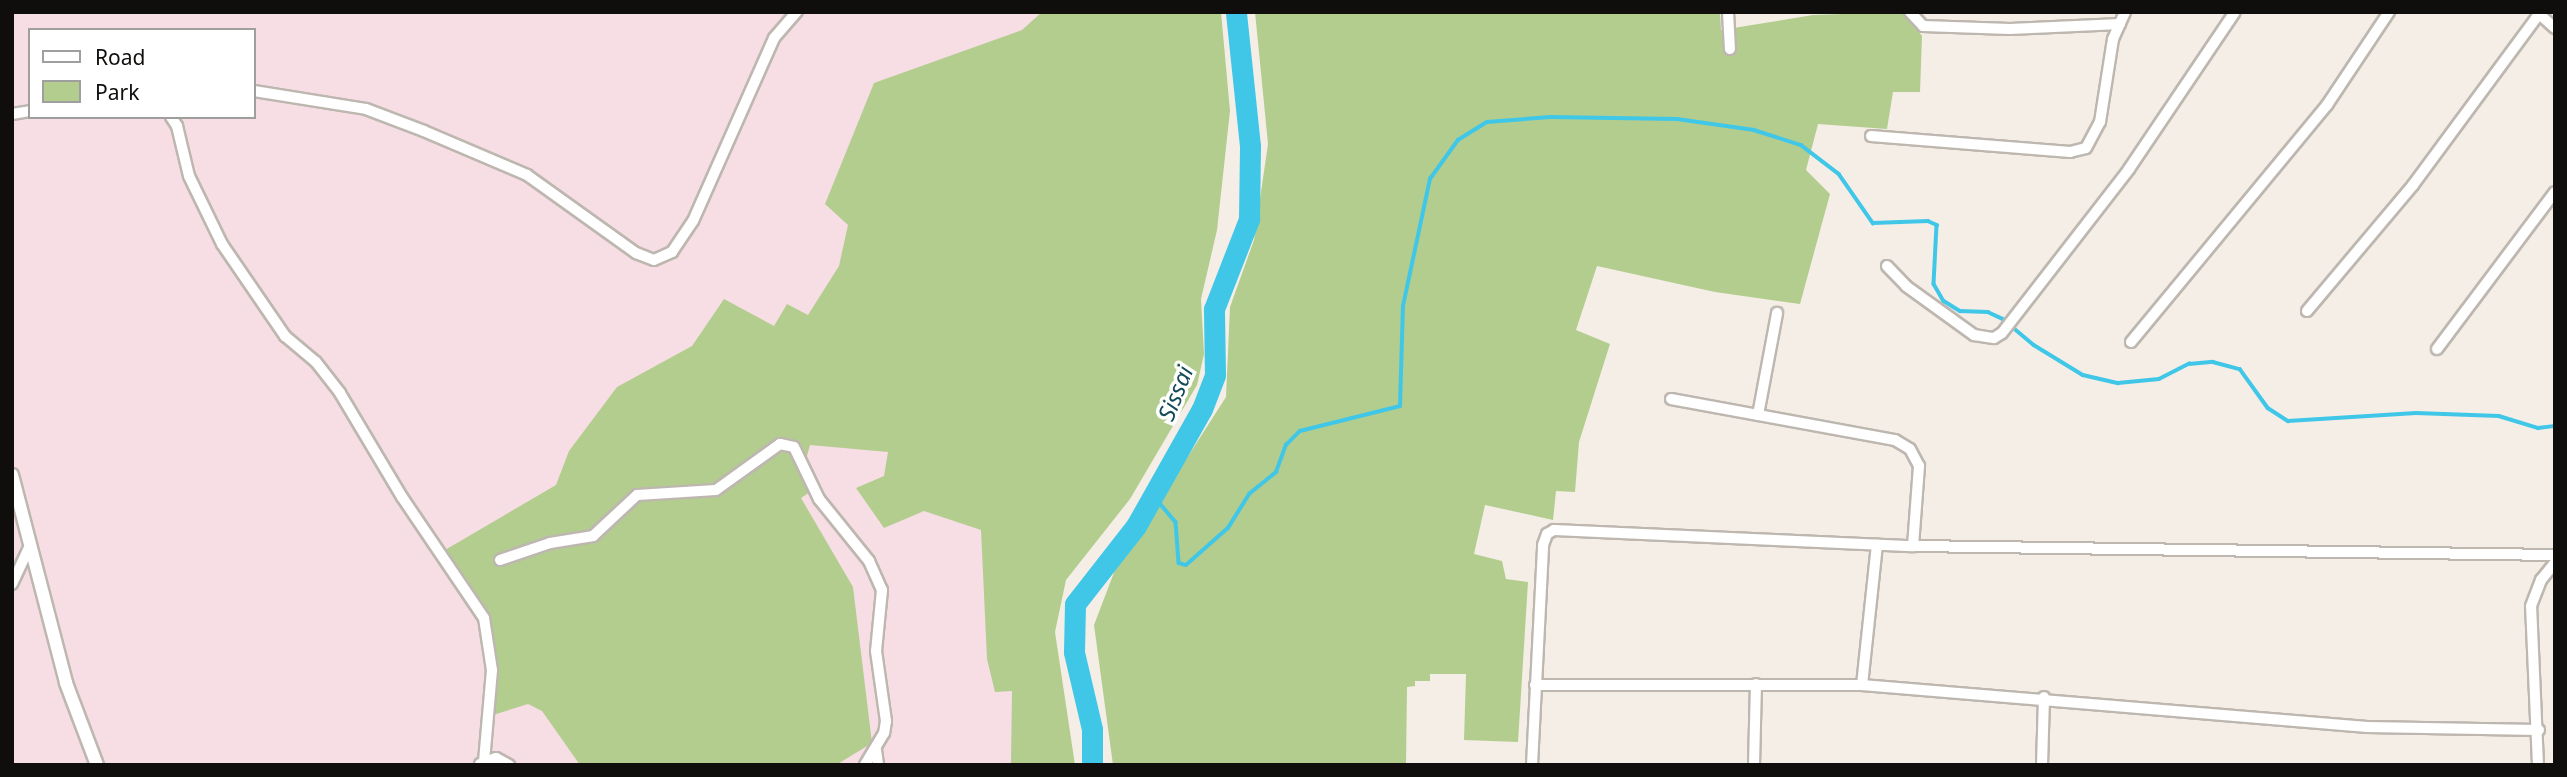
<!DOCTYPE html>
<html>
<head>
<meta charset="utf-8">
<style>
	body { margin:0 }
	#map { position:relative; width:2567px; height:777px; overflow:hidden; background:#f4eee7; font-family:"Noto Sans",sans-serif }
	div>[style] { position:absolute }
	.industrial>* { inset:0; background:#f7dde4 }
	.green>* { inset:0; background:#b3cd8e }
	.stream>* { height:3.5px; margin:-1.75px; padding:0 1.75px; transform-origin:1.75px; border-radius:1.75px; background:#40c7e8 }
	.river>* { height:21px; margin:-10.5px; padding:0 10.5px; transform-origin:10.5px; border-radius:10.5px; background:#40c7e8 }
	.roads { filter:drop-shadow(2px 0 #bdb7b0) drop-shadow(-2px 0 #bdb7b0) drop-shadow(0 2px #bdb7b0) drop-shadow(0 -2px #bdb7b0) }
	.minor>* { height:10px; margin:-5px; padding:0 5px; transform-origin:5px; border-radius:5px; background:#fff }
	.tertiary>* { height:12px; margin:-6px; padding:0 6px; transform-origin:6px; border-radius:6px; background:#fff }
	span { translate:-50% -50%; white-space:nowrap; text-align:center; line-height:1.15; -webkit-text-stroke:7px #fff; paint-order:stroke }
	.water-label { font-size:23px; color:#114a58; font-style:italic }
	.frame { position:absolute; inset:0; border:14px solid #100e0c; pointer-events:none }
	.legend { position:absolute; left:28px; top:28px; width:228px; height:91px; box-sizing:border-box; background:#fff; border:2px solid #9f9f9e; margin:0; padding:9px 12px; list-style:none; font-size:21px; color:#100e0c }
	.legend li { display:flex; align-items:center; gap:14px; height:35px }
	.legend b { width:35px; border:2px solid #9f9f9e }
</style>
</head>
<body>
<div id="map">
	<div class="industrial">
		<i style="clip-path:polygon(evenodd,12px 12px,1204px 12px,1050px 579px,1054px 765px,12px 765px,12px 12px,30px 30px,254px 30px,254px 117px,30px 117px,30px 30px)"></i>
	</div>
	<div class="green">
		<i style="clip-path:polygon(1042px 12px,1221px 12px,1230px 111px,1217px 230px,1201px 299px,1204px 354px,1197px 385px,1130px 499px,1066px 580px,1055px 632px,1075px 765px,1011px 765px,1012px 691px,995px 692px,987px 659px,981px 530px,924px 511px,884px 528px,856px 488px,884px 476px,888px 452px,810px 445px,802px 474px,810px 492px,801px 498px,853px 587px,872px 743px,836px 765px,580px 765px,542px 711px,528px 704px,493px 715px,496px 674px,489px 616px,445px 550px,556px 485px,569px 451px,617px 387px,692px 346px,724px 299px,774px 326px,787px 304px,808px 315px,839px 266px,848px 225px,825px 204px,874px 83px,1022px 30px)"></i>
		<i style="clip-path:polygon(1255px 12px,1720px 12px,1721px 30px,1813px 15px,1904px 12px,1922px 36px,1920px 92px,1893px 92px,1887px 129px,1818px 124px,1806px 170px,1830px 194px,1800px 304px,1715px 292px,1597px 266px,1576px 330px,1610px 344px,1579px 442px,1575px 492px,1556px 491px,1553px 520px,1485px 505px,1474px 554px,1502px 561px,1506px 579px,1528px 582px,1518px 742px,1464px 740px,1466px 674px,1430px 674px,1430px 681px,1415px 681px,1415px 686px,1407px 687px,1406px 764px,1113px 765px,1094px 625px,1115px 570px,1226px 397px,1230px 307px,1254px 240px,1268px 144px)"></i>
	</div>
	<div class="stream">
		<i style="left:1153px;top:495px;width:35px;rotate:50deg"></i>
		<i style="left:1176px;top:522px;width:41px;rotate:85.8deg"></i>
		<i style="left:1179px;top:563px;width:7px;rotate:16deg"></i>
		<i style="left:1186px;top:565px;width:56px;rotate:-41.4deg"></i>
		<i style="left:1228px;top:528px;width:40px;rotate:-58deg"></i>
		<i style="left:1249px;top:494px;width:35px;rotate:-39deg"></i>
		<i style="left:1276px;top:472px;width:29px;rotate:-70deg"></i>
		<i style="left:1286px;top:445px;width:20px;rotate:-45deg"></i>
		<i style="left:1300px;top:431px;width:103px;rotate:-14deg"></i>
		<i style="left:1400px;top:406px;width:100px;rotate:-88.3deg"></i>
		<i style="left:1403px;top:306px;width:130px;rotate:-78deg"></i>
		<i style="left:1430px;top:179px;width:48px;rotate:-54.3deg"></i>
		<i style="left:1458px;top:140px;width:34px;rotate:-32deg"></i>
		<i style="left:1487px;top:122px;width:63px;rotate:-4.5deg"></i>
		<i style="left:1550px;top:117px;width:127px;rotate:0.9deg"></i>
		<i style="left:1677px;top:119px;width:78px;rotate:8.1deg"></i>
		<i style="left:1754px;top:130px;width:49px;rotate:17.7deg"></i>
		<i style="left:1801px;top:145px;width:48px;rotate:37.3deg"></i>
		<i style="left:1839px;top:174px;width:60px;rotate:55.2deg"></i>
		<i style="left:1873px;top:223px;width:55px;rotate:-2.1deg"></i>
		<i style="left:1928px;top:221px;width:10px;rotate:24deg"></i>
		<i style="left:1937px;top:225px;width:59px;rotate:92.9deg"></i>
		<i style="left:1934px;top:284px;width:20px;rotate:60deg"></i>
		<i style="left:1944px;top:301px;width:19px;rotate:32deg"></i>
		<i style="left:1960px;top:311px;width:28px;rotate:2deg"></i>
		<i style="left:1988px;top:312px;width:17px;rotate:25deg"></i>
		<i style="left:2003px;top:319px;width:40px;rotate:40deg"></i>
		<i style="left:2034px;top:345px;width:57px;rotate:31.5deg"></i>
		<i style="left:2083px;top:375px;width:36px;rotate:13deg"></i>
		<i style="left:2118px;top:383px;width:41px;rotate:-5.6deg"></i>
		<i style="left:2159px;top:379px;width:34px;rotate:-27deg"></i>
		<i style="left:2189px;top:364px;width:24px;rotate:-5deg"></i>
		<i style="left:2213px;top:362px;width:28px;rotate:15deg"></i>
		<i style="left:2240px;top:369px;width:48px;rotate:54.3deg"></i>
		<i style="left:2268px;top:408px;width:24px;rotate:33deg"></i>
		<i style="left:2288px;top:421px;width:128px;rotate:-3.6deg"></i>
		<i style="left:2416px;top:413px;width:83px;rotate:2.1deg"></i>
		<i style="left:2499px;top:416px;width:41px;rotate:17.1deg"></i>
		<i style="left:2538px;top:428px;width:17px;rotate:-7deg"></i>
	</div>
	<div class="river">
		<i style="left:1092px;top:765px;width:36px;rotate:-90deg"></i>
		<i style="left:1092px;top:729px;width:79px;rotate:-103.2deg"></i>
		<i style="left:1074px;top:652px;width:48px;rotate:-88.8deg"></i>
		<i style="left:1075px;top:604px;width:99px;rotate:-52deg"></i>
		<i style="left:1136px;top:526px;width:134px;rotate:-60.6deg"></i>
		<i style="left:1202px;top:409px;width:36px;rotate:-69deg"></i>
		<i style="left:1215px;top:375px;width:66px;rotate:-90.9deg"></i>
		<i style="left:1214px;top:309px;width:97px;rotate:-68.7deg"></i>
		<i style="left:1249px;top:219px;width:73px;rotate:-89.2deg"></i>
		<i style="left:1250px;top:146px;width:135px;rotate:-96deg"></i>
	</div>
	<div class="roads">
		<div class="minor">
			<i style="left:1728px;top:12px;width:37px;rotate:87deg"></i>
			<i style="left:1910px;top:12px;width:19px;rotate:47deg"></i>
			<i style="left:1923px;top:26px;width:87px;rotate:2deg"></i>
			<i style="left:2010px;top:29px;width:110px;rotate:-2.6deg"></i>
			<i style="left:2537px;top:12px;width:24px;rotate:42deg"></i>
			<i style="left:254px;top:91px;width:113px;rotate:9.1deg"></i>
			<i style="left:366px;top:109px;width:62px;rotate:20.8deg"></i>
			<i style="left:424px;top:131px;width:112px;rotate:23.1deg"></i>
			<i style="left:527px;top:175px;width:134px;rotate:35.6deg"></i>
			<i style="left:636px;top:253px;width:19px;rotate:21deg"></i>
			<i style="left:654px;top:260px;width:20px;rotate:-24deg"></i>
			<i style="left:672px;top:252px;width:37px;rotate:-56deg"></i>
			<i style="left:693px;top:221px;width:200px;rotate:-66.1deg"></i>
			<i style="left:774px;top:38px;width:35px;rotate:-49deg"></i>
			<i style="left:12px;top:114px;width:18px;rotate:-9deg"></i>
			<i style="left:171px;top:117px;width:11px;rotate:56deg"></i>
			<i style="left:177px;top:126px;width:51px;rotate:76.5deg"></i>
			<i style="left:189px;top:176px;width:76px;rotate:64.1deg"></i>
			<i style="left:222px;top:244px;width:112px;rotate:55.6deg"></i>
			<i style="left:285px;top:336px;width:40px;rotate:40deg"></i>
			<i style="left:316px;top:362px;width:39px;rotate:52deg"></i>
			<i style="left:340px;top:393px;width:121px;rotate:59.2deg"></i>
			<i style="left:402px;top:497px;width:146px;rotate:55.9deg"></i>
			<i style="left:484px;top:618px;width:53px;rotate:81.3deg"></i>
			<i style="left:492px;top:670px;width:91px;rotate:95deg"></i>
			<i style="left:1871px;top:136px;width:200px;rotate:4.6deg"></i>
			<i style="left:2070px;top:152px;width:16px;rotate:-14deg"></i>
			<i style="left:2086px;top:148px;width:30px;rotate:-62deg"></i>
			<i style="left:2100px;top:122px;width:84px;rotate:-81.1deg"></i>
			<i style="left:2113px;top:39px;width:30px;rotate:-66deg"></i>
			<i style="left:1887px;top:266px;width:28px;rotate:46deg"></i>
			<i style="left:1906px;top:286px;width:84px;rotate:35.8deg"></i>
			<i style="left:1974px;top:335px;width:20px;rotate:9deg"></i>
			<i style="left:1994px;top:338px;width:9px;rotate:-32deg"></i>
			<i style="left:2002px;top:333px;width:207px;rotate:-52.2deg"></i>
			<i style="left:2129px;top:169px;width:189px;rotate:-56deg"></i>
			<i style="left:2307px;top:311px;width:165px;rotate:-49.9deg"></i>
			<i style="left:2413px;top:185px;width:212px;rotate:-53.6deg"></i>
			<i style="left:2131px;top:342px;width:308px;rotate:-50.4deg"></i>
			<i style="left:2327px;top:105px;width:112px;rotate:-56.3deg"></i>
			<i style="left:2437px;top:349px;width:196px;rotate:-53.1deg"></i>
			<i style="left:1671px;top:399px;width:228px;rotate:10.4deg"></i>
			<i style="left:1895px;top:440px;width:17px;rotate:31deg"></i>
			<i style="left:1910px;top:449px;width:19px;rotate:62deg"></i>
			<i style="left:1919px;top:466px;width:80px;rotate:94.3deg"></i>
			<i style="left:1758px;top:415px;width:104px;rotate:-79.4deg"></i>
			<i style="left:500px;top:560px;width:53px;rotate:-18.8deg"></i>
			<i style="left:550px;top:543px;width:44px;rotate:-9.2deg"></i>
			<i style="left:593px;top:536px;width:60px;rotate:-43deg"></i>
			<i style="left:637px;top:495px;width:79px;rotate:-3.6deg"></i>
			<i style="left:716px;top:490px;width:79px;rotate:-35.7deg"></i>
			<i style="left:780px;top:444px;width:14px;rotate:12deg"></i>
			<i style="left:794px;top:447px;width:58px;rotate:64.3deg"></i>
			<i style="left:819px;top:499px;width:80px;rotate:51.1deg"></i>
			<i style="left:869px;top:561px;width:32px;rotate:66deg"></i>
			<i style="left:882px;top:590px;width:61px;rotate:95.6deg"></i>
			<i style="left:876px;top:651px;width:71px;rotate:81.9deg"></i>
			<i style="left:886px;top:721px;width:12px;rotate:99deg"></i>
			<i style="left:884px;top:733px;width:37px;rotate:121deg"></i>
			<i style="left:12px;top:584px;width:38px;rotate:-65deg"></i>
			<i style="left:1535px;top:685px;width:327px"></i>
			<i style="left:1862px;top:685px;width:507px;rotate:4.75deg"></i>
			<i style="left:2367px;top:727px;width:172px;rotate:1deg"></i>
			<i style="left:1862px;top:685px;width:141px;rotate:-83.9deg"></i>
			<i style="left:876px;top:750px;width:15px;rotate:82deg"></i>
			<i style="left:480px;top:764px;width:17px;rotate:-21deg"></i>
			<i style="left:496px;top:758px;width:15px;rotate:28deg"></i>
			<i style="left:1532px;top:765px;width:220px;rotate:-87.1deg"></i>
			<i style="left:1543px;top:545px;width:12px;rotate:-70deg"></i>
			<i style="left:1547px;top:534px;width:8px;rotate:-30deg"></i>
			<i style="left:1554px;top:530px;width:359px;rotate:2.6deg"></i>
			<i style="left:1913px;top:546px;width:642px;rotate:0.8deg"></i>
			<i style="left:1754px;top:765px;width:81px;rotate:-88.6deg"></i>
			<i style="left:2042px;top:765px;width:68px;rotate:-88.3deg"></i>
			<i style="left:2538px;top:765px;width:159px;rotate:-92.5deg"></i>
			<i style="left:2531px;top:606px;width:28px;rotate:-69deg"></i>
			<i style="left:2541px;top:580px;width:22px;rotate:-51deg"></i>
		</div>
		<div class="tertiary">
			<i style="left:12px;top:475px;width:215px;rotate:75.4deg"></i>
			<i style="left:66px;top:683px;width:88px;rotate:69.3deg"></i>
		</div>
	</div>
	<div class="water-label">
		<span style="left:1175px;top:393px;rotate:-68deg">Sissai</span>
	</div>
	<div class="frame"></div>
	<ul class="legend">
	<li><b style="height:9px;background:#fff"></b>Road</li>
	<li><b style="height:19px;background:#b3cd8e"></b>Park</li>
	</ul>
</div>
</body>
</html>
